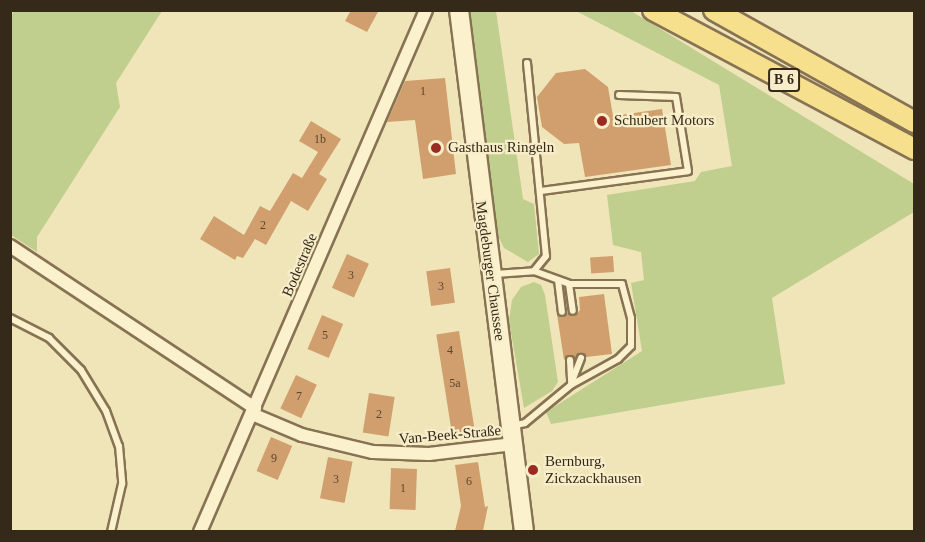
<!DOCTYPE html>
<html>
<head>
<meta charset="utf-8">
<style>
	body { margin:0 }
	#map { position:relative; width:925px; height:542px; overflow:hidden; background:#f0e5b9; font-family:Georgia,serif }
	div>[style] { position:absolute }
	.green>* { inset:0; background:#c0ce8e }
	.building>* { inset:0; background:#d09f6d; transform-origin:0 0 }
	.roads { filter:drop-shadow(2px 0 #877353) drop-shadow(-2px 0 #877353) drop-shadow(0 2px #877353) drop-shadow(0 -2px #877353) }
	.service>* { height:6px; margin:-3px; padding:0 3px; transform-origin:3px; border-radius:3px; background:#fbf1cd }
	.minor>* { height:12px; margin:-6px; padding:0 6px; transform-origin:6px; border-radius:6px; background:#fbf1cd }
	.secondary>* { height:18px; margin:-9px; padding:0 9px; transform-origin:9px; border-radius:9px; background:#fbf1cd }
	.primary>* { height:20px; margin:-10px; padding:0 10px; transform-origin:10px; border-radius:10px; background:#f7e08d }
	.dots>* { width:16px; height:16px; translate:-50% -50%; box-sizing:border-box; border:3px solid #f7eec9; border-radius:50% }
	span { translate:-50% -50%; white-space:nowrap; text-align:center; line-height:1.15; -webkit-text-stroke:4.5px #f7eec9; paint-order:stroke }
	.number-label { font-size:12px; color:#5c462e }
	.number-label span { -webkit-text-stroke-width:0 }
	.shield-label span { padding:2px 4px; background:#f7eec9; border:2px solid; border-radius:4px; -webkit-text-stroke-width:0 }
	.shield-label { font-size:14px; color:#352919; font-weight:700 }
	.poi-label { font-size:15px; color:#352919 }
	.left { translate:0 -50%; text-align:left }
	.street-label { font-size:15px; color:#352919 }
	.frame { position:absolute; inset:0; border:12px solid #352919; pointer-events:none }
</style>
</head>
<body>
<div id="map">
	<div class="green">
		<i style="clip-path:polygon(15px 10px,162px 11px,116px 83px,120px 107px,37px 237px,37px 252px,11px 235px,10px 17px)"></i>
		<i style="clip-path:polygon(470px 11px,496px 11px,523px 199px,534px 204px,539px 254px,528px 262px,504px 248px,498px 236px)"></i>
		<i style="clip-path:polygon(576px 11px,631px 11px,914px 184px,914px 212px,772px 298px,785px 384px,551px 424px,546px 412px,642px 351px,631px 283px,644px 280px,641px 252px,613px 245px,607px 195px,695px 181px,701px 172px,732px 166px,719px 85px)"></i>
		<i style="clip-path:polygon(534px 282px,541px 285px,545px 295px,558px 382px,552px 391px,524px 408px,509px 321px,512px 300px,521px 287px)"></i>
	</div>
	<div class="building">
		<i style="clip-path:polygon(351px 10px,379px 10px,367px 32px,345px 21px)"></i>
		<i style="clip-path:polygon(585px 69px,608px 87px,613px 116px,662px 109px,671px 165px,585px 177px,579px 143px,564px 144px,542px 127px,537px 97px,556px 73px)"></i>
		<i style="clip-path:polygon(445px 78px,456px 174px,423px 179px,415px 120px,387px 122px,405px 81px)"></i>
		<i style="clip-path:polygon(311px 121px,341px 139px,319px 174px,327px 179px,308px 211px,291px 201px,266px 245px,255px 239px,243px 258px,237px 256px,235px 260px,200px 239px,214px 216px,244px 235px,260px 206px,270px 211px,293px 173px,302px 178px,318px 152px,299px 141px)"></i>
		<i style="left:347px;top:254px;width:24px;height:37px;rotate:24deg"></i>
		<i style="left:613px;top:256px;width:16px;height:23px;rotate:86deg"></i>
		<i style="left:450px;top:268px;width:35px;height:24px;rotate:82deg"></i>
		<i style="clip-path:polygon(604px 294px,612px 354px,586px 357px,581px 353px,575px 359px,569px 355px,564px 360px,557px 314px,563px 317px,568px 312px,576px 315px,580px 310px,579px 297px)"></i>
		<i style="left:322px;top:315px;width:23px;height:37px;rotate:23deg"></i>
		<i style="left:459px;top:331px;width:103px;height:23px;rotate:81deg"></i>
		<i style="left:296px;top:375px;width:23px;height:37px;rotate:25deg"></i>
		<i style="left:369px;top:393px;width:26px;height:40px;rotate:9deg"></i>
		<i style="left:271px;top:437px;width:23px;height:37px;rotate:23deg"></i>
		<i style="left:328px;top:457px;width:25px;height:42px;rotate:11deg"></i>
		<i style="clip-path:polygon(478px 462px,485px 507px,488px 506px,483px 531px,455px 531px,461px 506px,455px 465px)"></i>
		<i style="left:391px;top:468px;width:26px;height:41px;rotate:2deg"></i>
	</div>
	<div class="roads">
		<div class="service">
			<i style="left:527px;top:63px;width:194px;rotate:84.4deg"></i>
			<i style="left:546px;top:256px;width:19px;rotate:129deg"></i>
			<i style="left:541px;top:191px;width:148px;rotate:-7.7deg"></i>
			<i style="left:688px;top:171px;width:75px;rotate:-99.2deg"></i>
			<i style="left:676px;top:97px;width:57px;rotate:-178deg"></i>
			<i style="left:495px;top:274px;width:39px;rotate:-4deg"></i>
			<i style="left:534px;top:271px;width:37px;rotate:20deg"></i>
			<i style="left:569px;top:284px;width:27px;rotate:82deg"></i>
			<i style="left:558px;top:280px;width:32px;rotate:83deg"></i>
			<i style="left:10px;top:318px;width:44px;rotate:27.1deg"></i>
			<i style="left:49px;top:338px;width:45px;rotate:45deg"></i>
			<i style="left:81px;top:370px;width:48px;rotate:58.6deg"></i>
			<i style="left:106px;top:411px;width:37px;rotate:70deg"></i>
			<i style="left:119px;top:446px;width:38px;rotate:85deg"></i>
			<i style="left:122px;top:484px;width:49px;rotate:102.9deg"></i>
			<i style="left:570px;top:360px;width:21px;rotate:87deg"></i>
			<i style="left:571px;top:384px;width:28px;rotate:-69deg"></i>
			<i style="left:512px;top:426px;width:13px;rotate:-13deg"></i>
			<i style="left:525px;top:423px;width:60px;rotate:-39.6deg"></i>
			<i style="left:571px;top:385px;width:54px;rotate:-29deg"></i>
			<i style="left:618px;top:359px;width:18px;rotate:-45deg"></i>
			<i style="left:631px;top:346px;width:28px;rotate:-90deg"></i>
			<i style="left:631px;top:318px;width:35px;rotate:-105deg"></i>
			<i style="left:622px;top:284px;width:53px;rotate:180deg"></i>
		</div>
		<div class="minor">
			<i style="left:10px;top:246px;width:294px;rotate:33.5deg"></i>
			<i style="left:252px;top:414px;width:54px;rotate:22.8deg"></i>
			<i style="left:302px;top:435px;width:73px;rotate:13.5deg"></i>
			<i style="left:373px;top:452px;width:56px;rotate:2deg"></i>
			<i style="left:429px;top:454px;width:85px;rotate:-6.8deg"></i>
			<i style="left:200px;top:532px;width:569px;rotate:-66.59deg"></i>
		</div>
		<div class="secondary">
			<i style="left:459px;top:10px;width:526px;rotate:82.9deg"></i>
		</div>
		<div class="primary">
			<i style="left:653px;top:10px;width:296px;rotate:28deg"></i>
			<i style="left:714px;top:10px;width:229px;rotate:29.2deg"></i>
		</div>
	</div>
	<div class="dots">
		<i style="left:602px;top:121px;background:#992b20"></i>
		<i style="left:436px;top:148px;background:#992b20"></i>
		<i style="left:533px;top:470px;background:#992b20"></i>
	</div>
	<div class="number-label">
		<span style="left:423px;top:92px">1</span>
		<span style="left:320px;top:140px">1b</span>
		<span style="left:263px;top:226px">2</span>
		<span style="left:351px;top:276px">3</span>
		<span style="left:441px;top:287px">3</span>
		<span style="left:325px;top:336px">5</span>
		<span style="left:450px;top:351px">4</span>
		<span style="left:455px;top:384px">5a</span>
		<span style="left:299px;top:397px">7</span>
		<span style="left:379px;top:415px">2</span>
		<span style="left:274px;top:459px">9</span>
		<span style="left:336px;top:480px">3</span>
		<span style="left:469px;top:482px">6</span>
		<span style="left:403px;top:489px">1</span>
	</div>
	<div class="shield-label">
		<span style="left:784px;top:80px">B 6</span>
	</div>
	<div class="poi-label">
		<span class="left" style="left:614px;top:121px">Schubert Motors</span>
		<span class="left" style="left:448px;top:148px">Gasthaus Ringeln</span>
		<span class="left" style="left:545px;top:470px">Bernburg,<br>Zickzackhausen</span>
	</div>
	<div class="street-label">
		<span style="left:300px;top:265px;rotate:-67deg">Bodestraße</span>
		<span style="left:490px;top:271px;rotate:82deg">Magdeburger Chaussee</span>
		<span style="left:450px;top:435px;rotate:-5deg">Van-Beek-Straße</span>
	</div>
	<div class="frame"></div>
</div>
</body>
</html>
